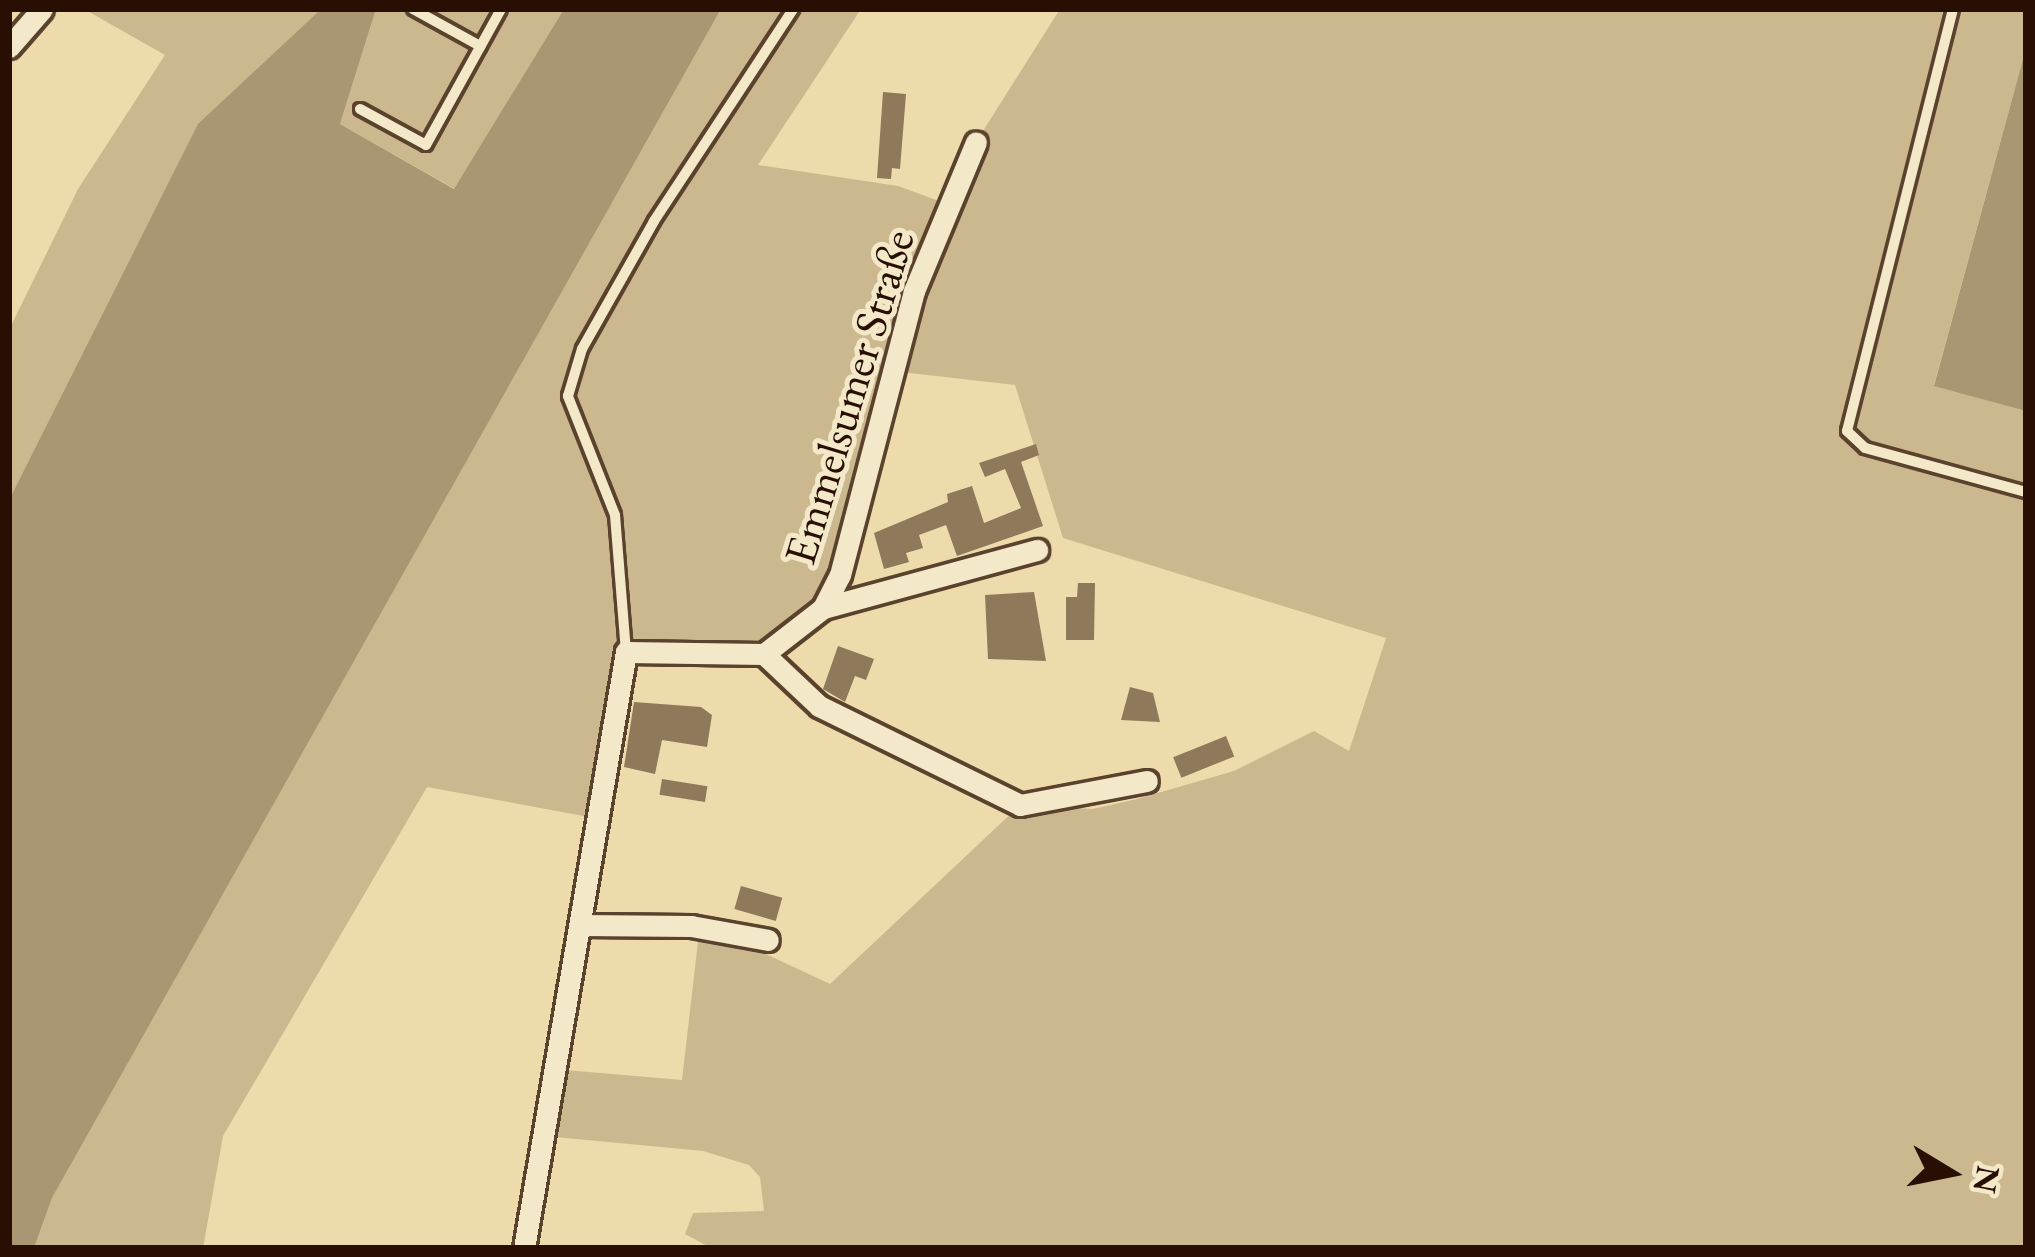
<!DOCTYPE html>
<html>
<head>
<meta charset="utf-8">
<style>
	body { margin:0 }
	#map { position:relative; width:2035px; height:1257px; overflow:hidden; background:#eddbab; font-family:"EB Garamond",serif }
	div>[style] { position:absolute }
	.green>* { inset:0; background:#ccb88e }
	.water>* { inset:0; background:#aa9672 }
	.building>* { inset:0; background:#8f795a; transform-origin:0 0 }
	.roads { filter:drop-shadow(3px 0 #5a422d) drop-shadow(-3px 0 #5a422d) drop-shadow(0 3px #5a422d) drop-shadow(0 -3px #5a422d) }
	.service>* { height:10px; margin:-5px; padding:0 5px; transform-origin:5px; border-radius:5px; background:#f3e8c8 }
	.minor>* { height:21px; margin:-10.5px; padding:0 10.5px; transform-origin:10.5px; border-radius:10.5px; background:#f3e8c8 }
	span { translate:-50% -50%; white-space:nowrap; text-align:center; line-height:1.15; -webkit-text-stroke:10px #f3e8c8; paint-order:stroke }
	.street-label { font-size:45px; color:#290f03 }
	.frame { position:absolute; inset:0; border:12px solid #290f03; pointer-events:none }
	.north { position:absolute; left:1891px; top:1113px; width:120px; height:120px; -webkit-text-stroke:9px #f3e8c8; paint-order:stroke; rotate:100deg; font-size:33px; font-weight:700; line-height:48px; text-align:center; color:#290f03 }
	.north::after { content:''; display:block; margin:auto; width:42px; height:54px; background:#290f03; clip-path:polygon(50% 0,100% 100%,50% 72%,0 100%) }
</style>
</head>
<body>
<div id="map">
	<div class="green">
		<i style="clip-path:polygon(84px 9px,321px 9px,198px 125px,9px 500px,9px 330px,78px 189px,165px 55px)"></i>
		<i style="clip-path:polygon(376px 9px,564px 9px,455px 189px,340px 124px)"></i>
		<i style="clip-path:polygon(721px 9px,861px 9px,758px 165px,898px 186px,939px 201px,821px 598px,758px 645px,620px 644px,589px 817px,427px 787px,223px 1136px,203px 1248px,34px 1248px,52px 1198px)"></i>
		<i style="clip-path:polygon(1060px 9px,2026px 9px,2026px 48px,1934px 385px,2026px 411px,2026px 1248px,711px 1248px,685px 1234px,693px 1213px,764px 1211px,760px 1177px,749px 1165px,703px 1151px,555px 1137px,565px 1070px,682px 1080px,699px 933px,725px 935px,830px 984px,1020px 805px,1093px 809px,1137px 799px,1234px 771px,1314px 731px,1349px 751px,1386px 638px,1063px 538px,1015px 385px,901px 372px,976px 142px)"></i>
	</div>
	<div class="water">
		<i style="clip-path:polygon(321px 9px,376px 9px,340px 124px,454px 189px,564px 9px,721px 9px,52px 1198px,34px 1248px,9px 1248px,9px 500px,198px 124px)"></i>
		<i style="clip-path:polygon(2026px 48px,2026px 411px,1934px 386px)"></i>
	</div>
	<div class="building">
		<i style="clip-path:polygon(883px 92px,906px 94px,900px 169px,892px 168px,891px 179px,877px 178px)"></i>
		<i style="clip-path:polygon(1036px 444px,1039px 455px,1021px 462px,1043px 526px,957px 556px,946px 525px,919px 535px,923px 548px,906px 553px,909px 562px,884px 569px,874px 533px,948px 502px,947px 494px,972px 486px,984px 523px,1021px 508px,1005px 469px,985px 477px,979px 463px)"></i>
		<i style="clip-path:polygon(1078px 583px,1095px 583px,1094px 640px,1066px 640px,1066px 597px,1077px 597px)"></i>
		<i style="clip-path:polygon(1034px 592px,1046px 661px,988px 659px,985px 595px)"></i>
		<i style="clip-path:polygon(838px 646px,874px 659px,866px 680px,855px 676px,845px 702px,823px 689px)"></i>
		<i style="clip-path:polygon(1130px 687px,1153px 693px,1160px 722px,1121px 720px)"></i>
		<i style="clip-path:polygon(634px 702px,701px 707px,712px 715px,707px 747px,662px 740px,655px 774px,624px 767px)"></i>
		<i style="left:1226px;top:736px;width:22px;height:57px;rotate:68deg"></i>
		<i style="left:662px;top:779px;width:46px;height:16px;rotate:9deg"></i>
		<i style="left:741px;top:886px;width:43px;height:24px;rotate:16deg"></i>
	</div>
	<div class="roads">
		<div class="service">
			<i style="left:413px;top:9px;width:77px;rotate:28.9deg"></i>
			<i style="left:1953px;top:9px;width:435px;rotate:104.1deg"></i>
			<i style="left:1847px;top:431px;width:25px;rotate:43deg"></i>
			<i style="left:1865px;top:448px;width:167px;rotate:15.3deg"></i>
			<i style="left:360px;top:109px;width:75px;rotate:28.6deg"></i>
			<i style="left:426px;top:145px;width:155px;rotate:-61.1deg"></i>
			<i style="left:626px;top:652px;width:137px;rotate:-94.6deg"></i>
			<i style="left:615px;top:515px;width:128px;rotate:-111.6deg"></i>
			<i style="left:568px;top:396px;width:49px;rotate:-73.4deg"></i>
			<i style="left:582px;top:349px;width:147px;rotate:-60.6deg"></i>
			<i style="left:654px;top:221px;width:254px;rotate:-56.7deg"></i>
		</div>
		<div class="minor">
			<i style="left:9px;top:47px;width:50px;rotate:-49deg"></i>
			<i style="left:823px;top:608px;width:222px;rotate:-15.2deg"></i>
			<i style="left:764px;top:654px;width:76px;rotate:43.4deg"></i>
			<i style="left:819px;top:706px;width:224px;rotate:26.2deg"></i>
			<i style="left:1020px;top:805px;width:129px;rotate:-10.7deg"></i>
			<i style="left:581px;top:925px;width:110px;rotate:0.5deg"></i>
			<i style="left:691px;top:926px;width:78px;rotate:10.3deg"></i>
			<i style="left:524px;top:1248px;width:605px;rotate:-80.29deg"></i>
			<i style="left:626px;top:652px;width:138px;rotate:0.8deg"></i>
			<i style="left:764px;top:654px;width:75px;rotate:-37.9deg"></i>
			<i style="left:823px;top:608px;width:37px;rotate:-63deg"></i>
			<i style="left:840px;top:575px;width:293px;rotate:-75.4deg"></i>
			<i style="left:914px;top:291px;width:161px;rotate:-67.4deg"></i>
		</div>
	</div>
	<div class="street-label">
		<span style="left:849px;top:397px;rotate:-73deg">Emmelsumer Straße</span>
	</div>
	<div class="frame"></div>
	<div class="north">N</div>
</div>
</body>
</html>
